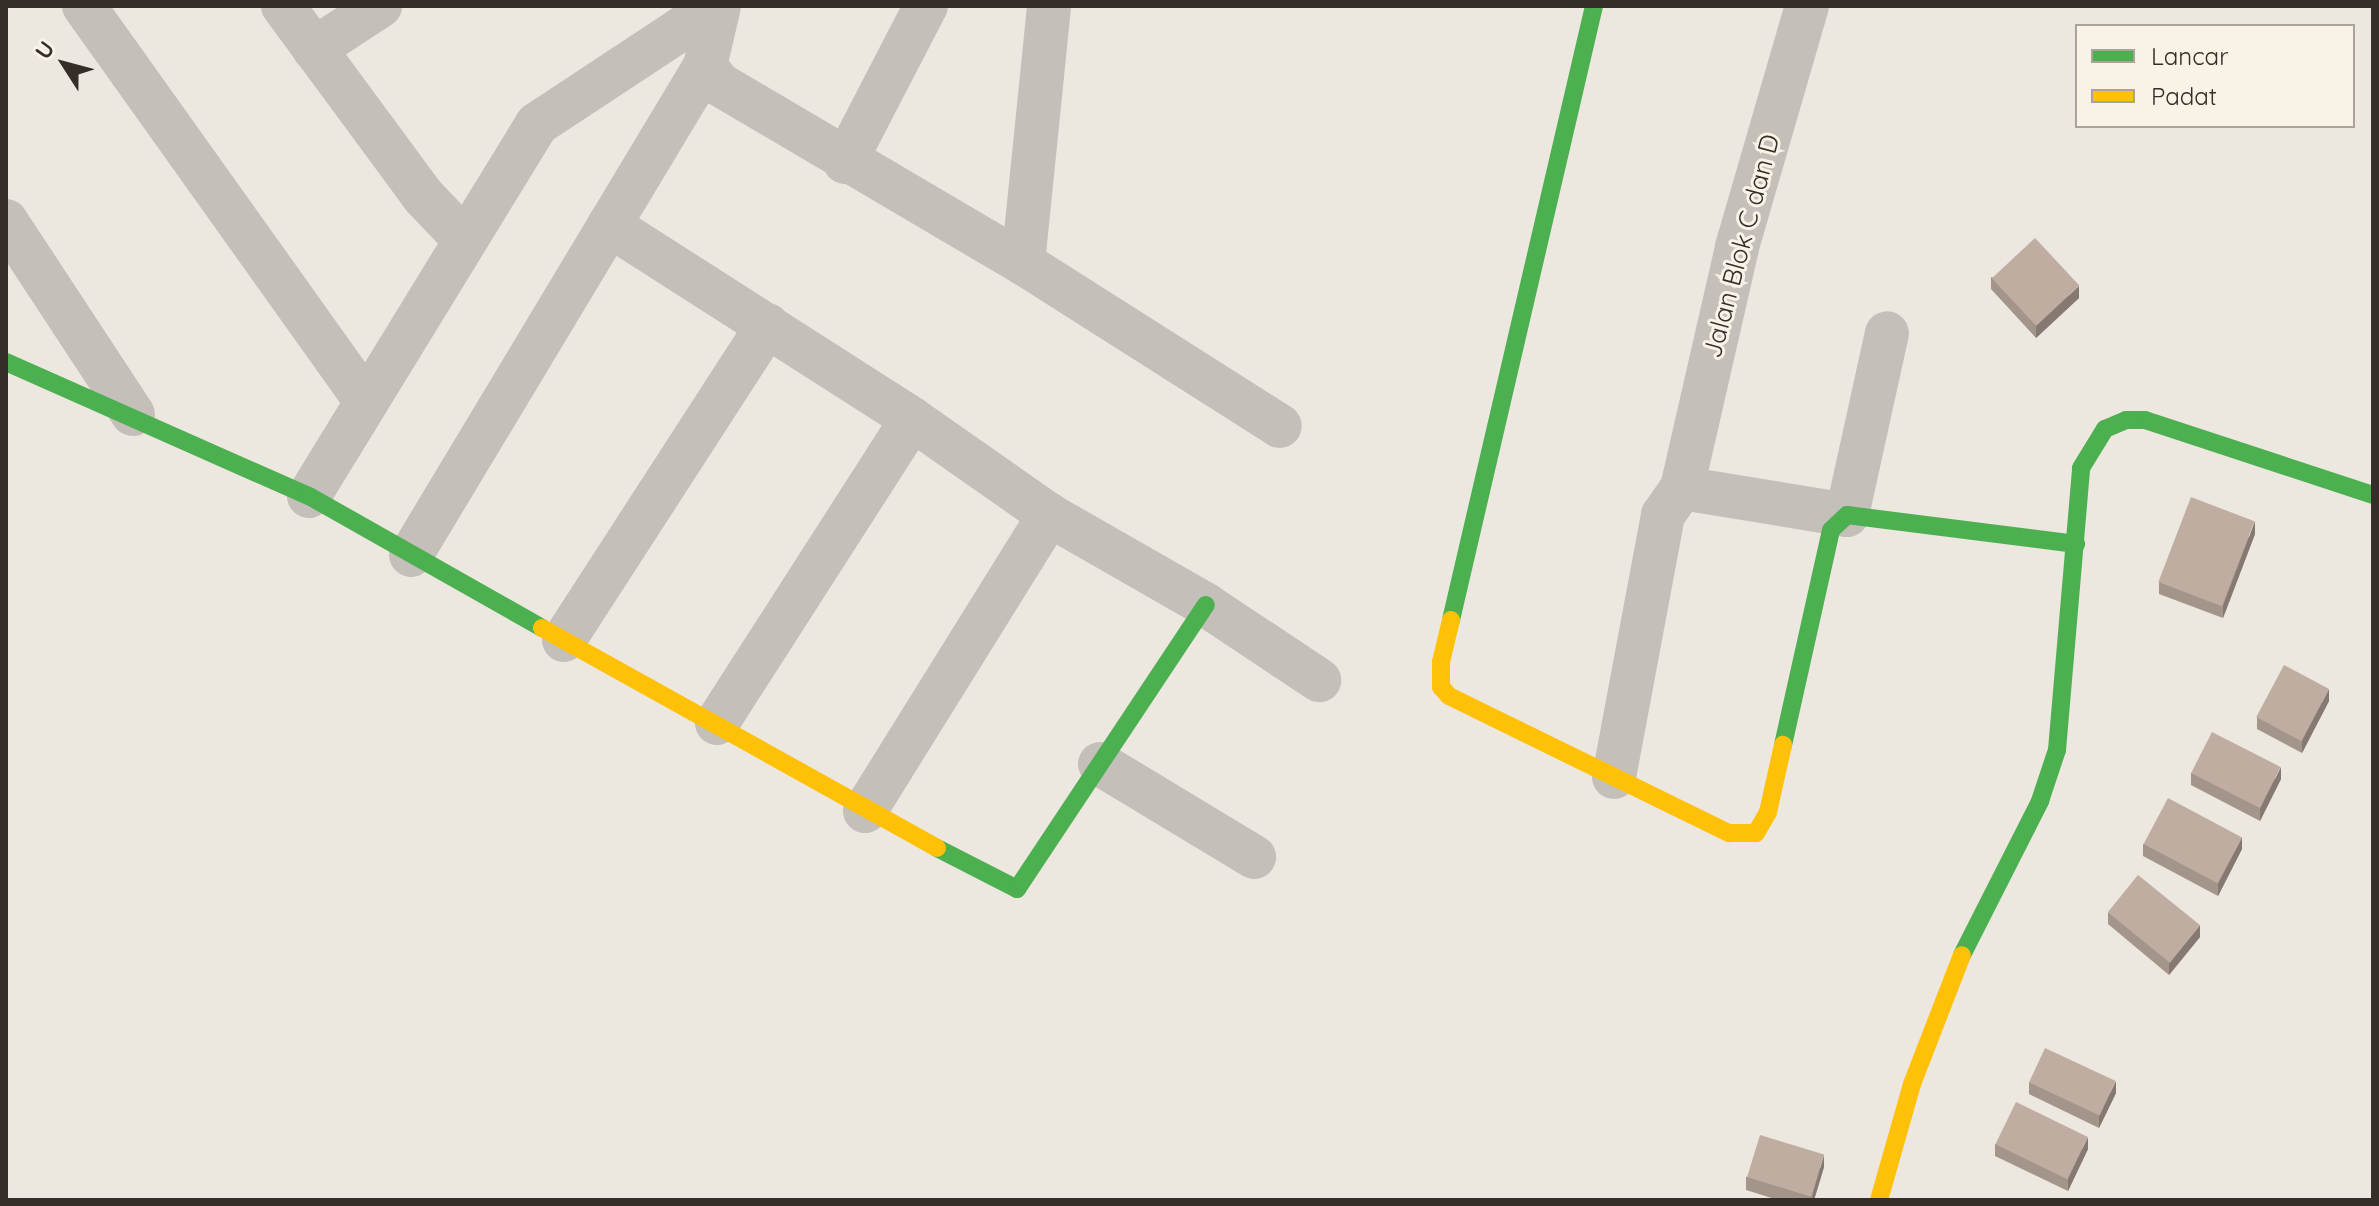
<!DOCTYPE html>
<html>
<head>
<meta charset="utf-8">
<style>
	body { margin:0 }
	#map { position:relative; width:2379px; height:1206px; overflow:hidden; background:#ece7df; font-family:Quicksand,sans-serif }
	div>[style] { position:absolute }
	.street>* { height:44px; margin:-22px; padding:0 22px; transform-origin:22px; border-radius:22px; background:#c5bfb9 }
	.fast>* { height:18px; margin:-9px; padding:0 9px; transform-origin:9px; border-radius:9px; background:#4caf50 }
	.slow>* { height:18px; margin:-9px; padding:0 9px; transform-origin:9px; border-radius:9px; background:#ffc107 }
	.wall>* { inset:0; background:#a4958a }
	.shaded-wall>* { inset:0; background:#867971 }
	.building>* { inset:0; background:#bfada1; transform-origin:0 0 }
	span { translate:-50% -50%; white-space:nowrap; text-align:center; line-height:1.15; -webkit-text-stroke:6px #f9f2e7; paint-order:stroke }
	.street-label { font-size:26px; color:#352d27 }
	.frame { position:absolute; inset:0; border:8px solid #352d27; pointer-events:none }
	.legend { position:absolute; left:2075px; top:24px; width:280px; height:104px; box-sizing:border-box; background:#f9f2e7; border:2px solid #aba39a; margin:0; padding:10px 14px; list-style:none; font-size:24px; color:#352d27 }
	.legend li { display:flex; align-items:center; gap:16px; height:40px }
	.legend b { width:40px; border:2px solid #aba39a }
	.north { position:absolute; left:24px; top:24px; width:80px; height:80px; -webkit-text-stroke:6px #f9f2e7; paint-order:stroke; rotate:306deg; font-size:22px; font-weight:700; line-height:32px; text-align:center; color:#352d27 }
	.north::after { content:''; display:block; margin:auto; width:28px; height:36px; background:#352d27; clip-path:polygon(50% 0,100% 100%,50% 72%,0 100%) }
</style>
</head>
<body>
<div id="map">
	<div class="street">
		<i style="left:84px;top:6px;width:486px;rotate:54.5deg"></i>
		<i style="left:283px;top:6px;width:237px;rotate:53.6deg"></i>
		<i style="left:424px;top:197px;width:59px;rotate:46.4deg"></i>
		<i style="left:719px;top:6px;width:62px;rotate:103.1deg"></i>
		<i style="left:705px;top:66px;width:23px;rotate:52deg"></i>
		<i style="left:719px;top:84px;width:353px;rotate:30.5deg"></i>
		<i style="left:1023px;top:263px;width:304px;rotate:32.4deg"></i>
		<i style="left:314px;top:49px;width:79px;rotate:-33.1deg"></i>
		<i style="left:845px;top:162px;width:176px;rotate:-62.6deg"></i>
		<i style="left:6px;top:221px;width:231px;rotate:56.7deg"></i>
		<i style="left:609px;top:225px;width:360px;rotate:32.6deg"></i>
		<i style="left:912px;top:419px;width:167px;rotate:35deg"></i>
		<i style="left:1049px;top:515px;width:181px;rotate:29.8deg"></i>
		<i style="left:1206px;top:605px;width:136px;rotate:33.6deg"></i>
		<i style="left:1023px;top:263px;width:258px;rotate:-84.2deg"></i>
		<i style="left:1682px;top:488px;width:247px;rotate:-77.1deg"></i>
		<i style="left:1737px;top:247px;width:251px;rotate:-73.8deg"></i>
		<i style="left:309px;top:496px;width:436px;rotate:-58.5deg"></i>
		<i style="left:537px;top:124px;width:214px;rotate:-33.4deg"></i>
		<i style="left:411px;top:555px;width:571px;rotate:-58.98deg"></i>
		<i style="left:564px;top:640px;width:375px;rotate:-57.1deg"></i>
		<i style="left:717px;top:723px;width:361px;rotate:-57.3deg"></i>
		<i style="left:1100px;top:764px;width:180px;rotate:31.1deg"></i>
		<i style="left:1614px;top:777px;width:267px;rotate:-79.4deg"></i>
		<i style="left:1663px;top:515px;width:33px;rotate:-55deg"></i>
		<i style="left:1682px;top:488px;width:167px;rotate:9.3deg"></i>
		<i style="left:1847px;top:515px;width:186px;rotate:-77.6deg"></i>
		<i style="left:865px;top:811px;width:349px;rotate:-58.1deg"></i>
	</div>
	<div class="fast">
		<i style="left:6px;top:362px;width:331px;rotate:23.9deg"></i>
		<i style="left:309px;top:496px;width:268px;rotate:29.5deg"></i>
		<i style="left:1451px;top:620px;width:630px;rotate:-76.89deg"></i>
		<i style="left:1783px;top:745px;width:220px;rotate:-77.4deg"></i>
		<i style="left:1831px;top:530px;width:22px;rotate:-43deg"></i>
		<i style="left:1847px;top:515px;width:231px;rotate:7.2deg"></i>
		<i style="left:937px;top:848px;width:90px;rotate:27.1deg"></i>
		<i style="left:1017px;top:889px;width:341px;rotate:-56.4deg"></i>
		<i style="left:1962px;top:955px;width:173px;rotate:-63.1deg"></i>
		<i style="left:2040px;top:801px;width:54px;rotate:-71.6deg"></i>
		<i style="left:2057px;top:750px;width:283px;rotate:-85.1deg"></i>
		<i style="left:2081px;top:468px;width:46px;rotate:-58.4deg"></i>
		<i style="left:2105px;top:429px;width:23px;rotate:-23deg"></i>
		<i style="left:2126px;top:420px;width:19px"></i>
		<i style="left:2145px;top:420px;width:240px;rotate:18.2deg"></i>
	</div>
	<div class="slow">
		<i style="left:1451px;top:620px;width:43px;rotate:103.4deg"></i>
		<i style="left:1441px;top:662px;width:25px;rotate:90deg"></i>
		<i style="left:1441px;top:687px;width:12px;rotate:48deg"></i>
		<i style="left:1449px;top:696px;width:312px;rotate:26.1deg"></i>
		<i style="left:1729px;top:833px;width:27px"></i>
		<i style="left:1756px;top:833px;width:24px;rotate:-60deg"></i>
		<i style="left:1768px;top:812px;width:69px;rotate:-77.4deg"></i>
		<i style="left:542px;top:628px;width:452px;rotate:29.1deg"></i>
		<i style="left:1879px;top:1200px;width:121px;rotate:-74.1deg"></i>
		<i style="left:1912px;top:1084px;width:138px;rotate:-68.8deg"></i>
	</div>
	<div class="wall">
		<i style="clip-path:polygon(1991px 277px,2079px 298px,2036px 338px,1991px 289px)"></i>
		<i style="clip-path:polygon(2255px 534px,2223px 618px,2159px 594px,2159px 582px)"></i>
		<i style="clip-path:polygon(2329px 701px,2302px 753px,2257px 729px,2257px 717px)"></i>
		<i style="clip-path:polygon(2191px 773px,2281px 779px,2260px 821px,2191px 785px)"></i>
		<i style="clip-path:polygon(2143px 844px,2242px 849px,2218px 896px,2143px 856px)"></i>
		<i style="clip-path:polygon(2108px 912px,2200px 937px,2169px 975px,2108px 924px)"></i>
		<i style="clip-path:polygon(2029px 1082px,2116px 1093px,2099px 1128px,2029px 1094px)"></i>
		<i style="clip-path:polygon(1995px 1144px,2088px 1149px,2068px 1191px,1995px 1156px)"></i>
		<i style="clip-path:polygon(1824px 1167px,1814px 1200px,1778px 1200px,1746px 1190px,1746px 1177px)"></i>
	</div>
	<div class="shaded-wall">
		<i style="clip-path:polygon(2079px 286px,2079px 298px,2036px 338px,2036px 326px)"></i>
		<i style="clip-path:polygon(2255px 521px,2255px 534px,2223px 618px,2223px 606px)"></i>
		<i style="clip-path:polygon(2329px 689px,2329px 701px,2302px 753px,2302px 741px)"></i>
		<i style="clip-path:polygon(2281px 767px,2281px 779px,2260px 821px,2260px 809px)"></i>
		<i style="clip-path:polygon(2242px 837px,2242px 849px,2218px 896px,2218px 884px)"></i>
		<i style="clip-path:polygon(2200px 925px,2200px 937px,2169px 975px,2169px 963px)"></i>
		<i style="clip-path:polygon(2116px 1081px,2116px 1093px,2099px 1128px,2099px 1116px)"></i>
		<i style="clip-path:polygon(2088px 1137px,2088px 1149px,2068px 1191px,2068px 1179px)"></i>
		<i style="clip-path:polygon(1824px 1155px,1824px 1167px,1814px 1200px,1811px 1200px)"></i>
	</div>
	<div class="building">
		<i style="left:2035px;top:238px;width:65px;height:59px;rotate:47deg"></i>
		<i style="left:2191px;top:497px;width:68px;height:91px;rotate:21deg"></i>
		<i style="left:2284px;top:665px;width:51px;height:59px;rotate:28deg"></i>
		<i style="left:2212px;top:732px;width:77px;height:46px;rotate:27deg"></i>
		<i style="left:2168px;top:798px;width:84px;height:52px;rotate:28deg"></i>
		<i style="left:2138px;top:875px;width:80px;height:48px;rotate:39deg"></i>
		<i style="left:2045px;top:1048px;width:78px;height:38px;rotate:25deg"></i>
		<i style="left:2016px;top:1102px;width:80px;height:47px;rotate:26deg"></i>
		<i style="left:1760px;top:1135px;width:67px;height:44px;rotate:17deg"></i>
	</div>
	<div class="street-label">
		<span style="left:1741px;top:246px;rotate:-75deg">Jalan Blok C dan D</span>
	</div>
	<div class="frame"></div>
	<ul class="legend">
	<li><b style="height:10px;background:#4caf50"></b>Lancar</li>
	<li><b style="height:10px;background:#ffc107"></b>Padat</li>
	</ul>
	<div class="north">U</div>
</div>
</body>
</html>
